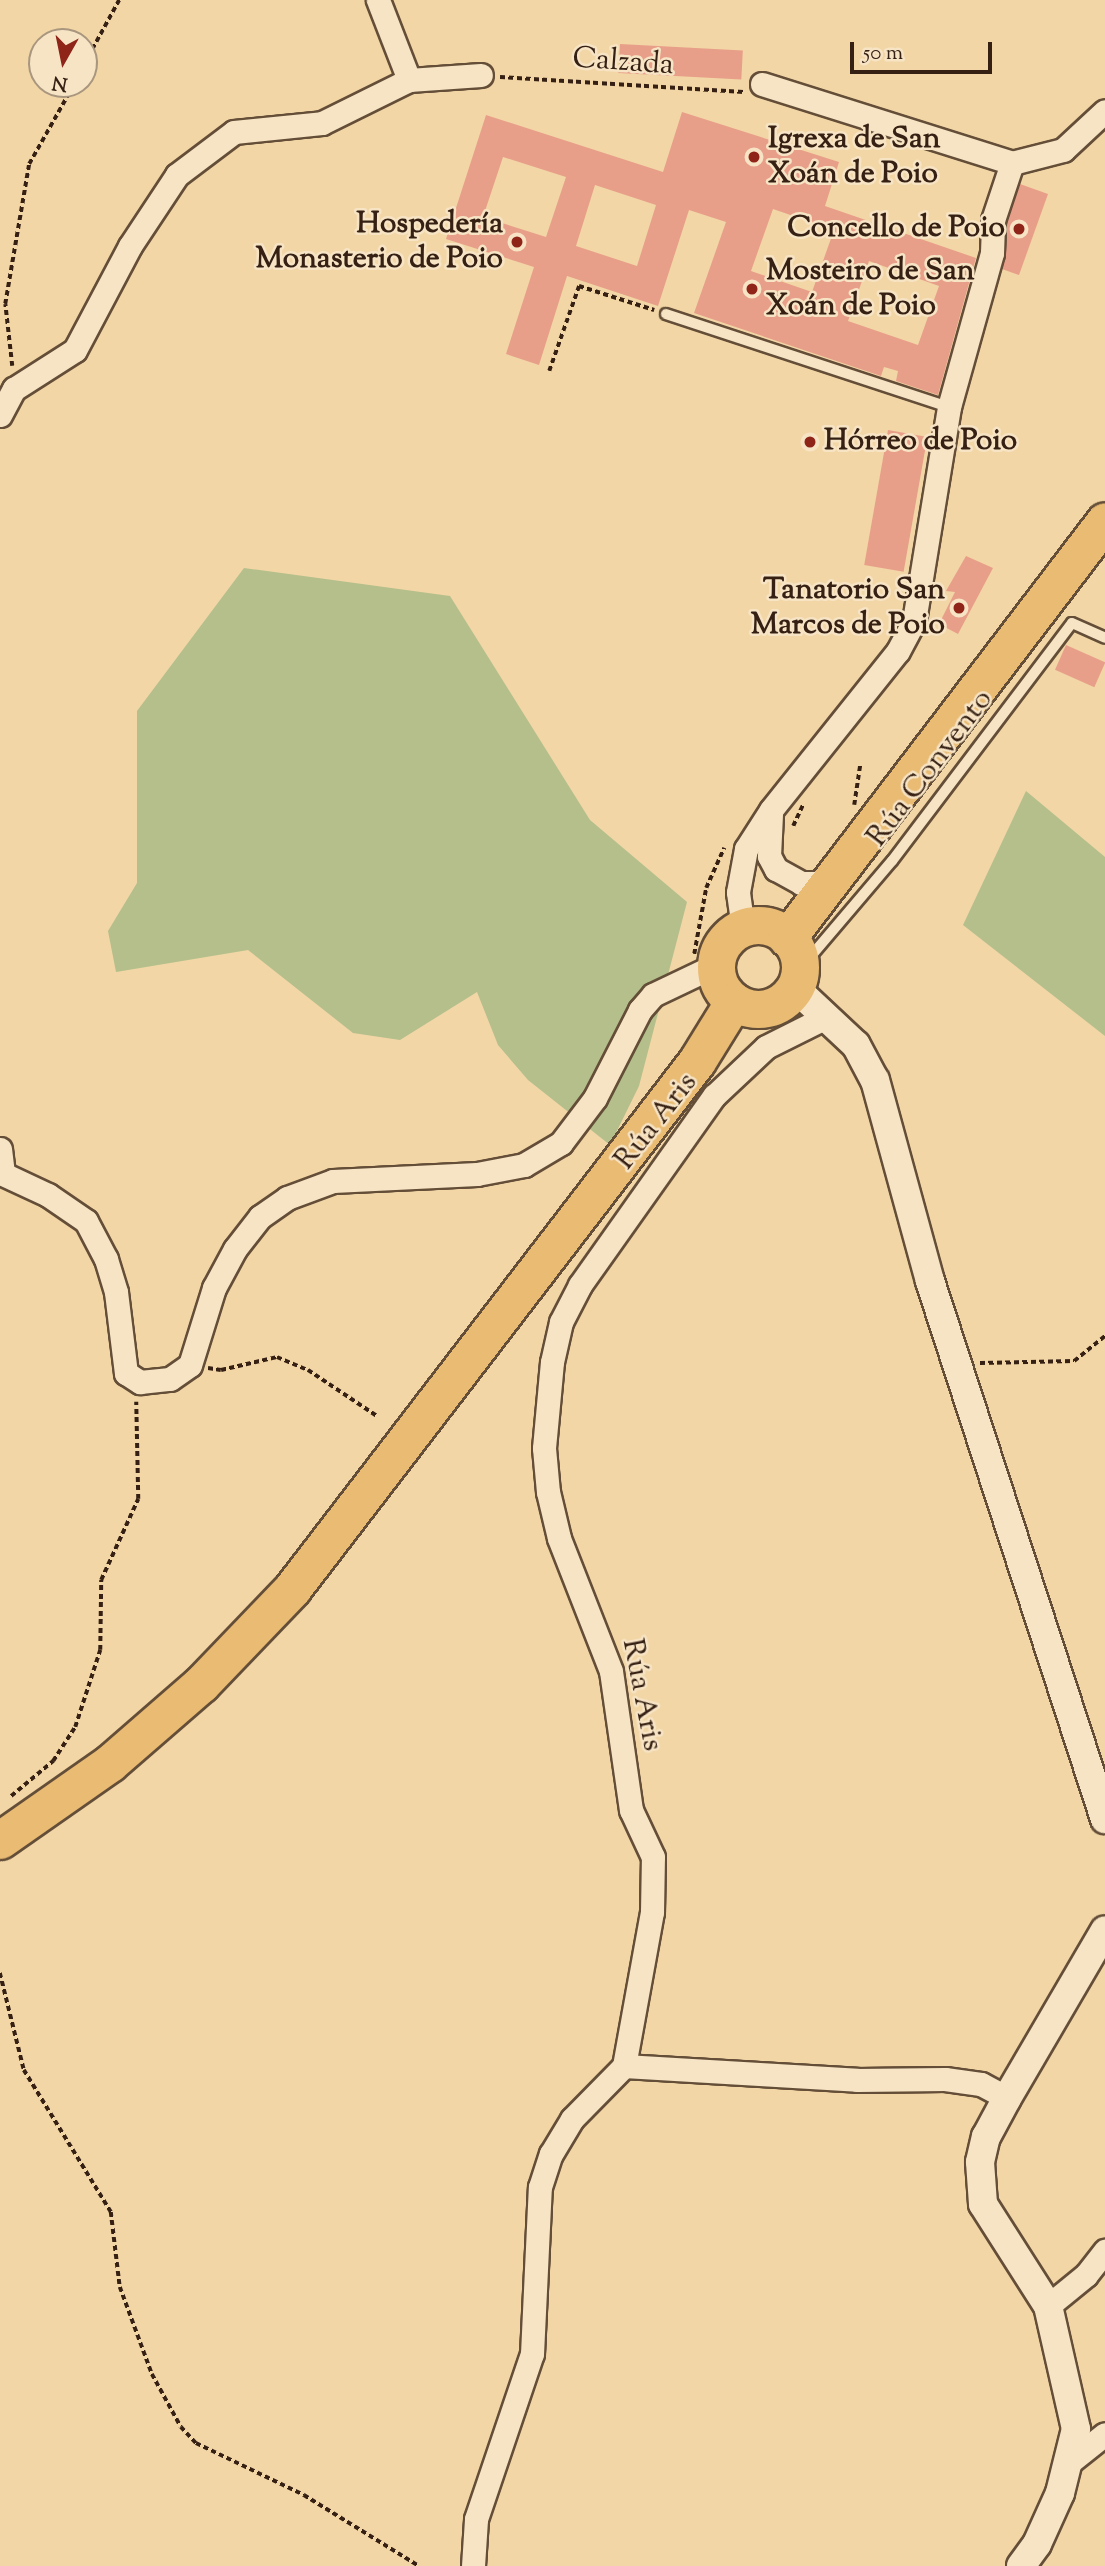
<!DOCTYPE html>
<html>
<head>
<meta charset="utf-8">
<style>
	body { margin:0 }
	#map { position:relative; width:1105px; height:2566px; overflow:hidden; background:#f2d6a6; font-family:"Sorts Mill Goudy",serif }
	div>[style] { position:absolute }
	.green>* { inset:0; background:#b4bf8b }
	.building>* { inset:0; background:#e89f89; transform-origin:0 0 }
	.path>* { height:3.5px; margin-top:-1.75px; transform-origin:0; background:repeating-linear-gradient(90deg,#352013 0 5px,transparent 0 8.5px) }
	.roads { filter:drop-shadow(2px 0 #644e38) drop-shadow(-2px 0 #644e38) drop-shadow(0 2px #644e38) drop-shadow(0 -2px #644e38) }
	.service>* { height:10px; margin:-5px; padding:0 5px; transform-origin:5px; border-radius:5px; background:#f7e4c5 }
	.minor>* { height:23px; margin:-11.5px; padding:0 11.5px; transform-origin:11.5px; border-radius:11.5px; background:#f7e4c5 }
	.tertiary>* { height:28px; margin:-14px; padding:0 14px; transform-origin:14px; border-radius:14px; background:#f7e4c5 }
	.trunk>* { height:37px; margin:-18.5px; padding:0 18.5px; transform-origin:18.5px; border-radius:18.5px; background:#e9bb73 }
	.trunk>.ring { margin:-18.5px; padding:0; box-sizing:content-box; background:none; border:37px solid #e9bb73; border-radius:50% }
	.dots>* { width:19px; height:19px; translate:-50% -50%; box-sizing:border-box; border:4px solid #f7e4c5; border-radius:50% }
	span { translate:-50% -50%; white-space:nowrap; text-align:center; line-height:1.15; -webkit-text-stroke:5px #f7e4c5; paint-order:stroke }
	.street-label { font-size:30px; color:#352013 }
	.poi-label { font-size:30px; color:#352013; font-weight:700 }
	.left { translate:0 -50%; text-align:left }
	.right { translate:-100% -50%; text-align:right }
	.north { position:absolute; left:28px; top:28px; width:70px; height:70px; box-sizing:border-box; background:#f7e4c5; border:2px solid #a9967e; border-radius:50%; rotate:189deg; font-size:19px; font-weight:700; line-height:28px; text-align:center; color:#352013 }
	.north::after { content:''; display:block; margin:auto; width:24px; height:32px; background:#8f2418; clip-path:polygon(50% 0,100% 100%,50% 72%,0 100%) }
	.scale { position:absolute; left:850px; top:42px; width:142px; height:32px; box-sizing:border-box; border:4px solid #352013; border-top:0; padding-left:9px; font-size:21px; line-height:24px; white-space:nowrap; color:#352013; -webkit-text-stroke:5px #f7e4c5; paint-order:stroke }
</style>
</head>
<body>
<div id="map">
	<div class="green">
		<i style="clip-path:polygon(244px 568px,450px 596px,590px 820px,687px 902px,639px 1086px,610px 1145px,528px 1080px,498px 1045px,477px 992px,400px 1040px,353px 1033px,248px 950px,116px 972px,108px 931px,137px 883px,137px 711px)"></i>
		<i style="clip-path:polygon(1026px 791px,1105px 857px,1105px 1036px,963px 925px)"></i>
	</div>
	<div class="building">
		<i style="left:620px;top:44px;width:123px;height:29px;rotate:3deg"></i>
		<i style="clip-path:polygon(evenodd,682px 112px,839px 162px,825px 206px,976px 258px,938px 395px,896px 381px,898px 371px,884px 367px,881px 376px,694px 313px,726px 222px,689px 210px,658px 306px,567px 276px,539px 365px,506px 354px,534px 267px,446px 239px,486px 115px,663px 172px,682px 112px,503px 157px,566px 177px,546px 237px,483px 217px,503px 157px,682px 112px,595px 185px,656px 205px,637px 266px,576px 246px,595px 185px,682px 112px,773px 209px,834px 230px,812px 292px,751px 271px,773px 209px,682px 112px,869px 261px,939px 286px,918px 345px,848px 321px,869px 261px)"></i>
		<i style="clip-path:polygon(1020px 184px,1048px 194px,1019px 275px,1002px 269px,1007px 222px)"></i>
		<i style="left:888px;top:430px;width:40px;height:137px;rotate:10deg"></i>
		<i style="clip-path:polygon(966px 556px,993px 568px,958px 634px,939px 624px,955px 592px,946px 591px)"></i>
		<i style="left:1066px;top:645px;width:43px;height:27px;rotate:24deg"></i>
	</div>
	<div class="path">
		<i style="left:84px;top:64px;width:73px;rotate:-61.3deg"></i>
		<i style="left:500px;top:77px;width:244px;rotate:3.5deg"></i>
		<i style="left:12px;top:366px;width:62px;rotate:-96.4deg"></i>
		<i style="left:5px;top:304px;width:142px;rotate:-80.3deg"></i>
		<i style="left:29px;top:164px;width:92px;rotate:-60.6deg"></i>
		<i style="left:549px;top:371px;width:90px;rotate:-70.6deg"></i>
		<i style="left:579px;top:286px;width:79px;rotate:17.7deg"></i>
		<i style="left:854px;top:805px;width:40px;rotate:-81.5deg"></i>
		<i style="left:793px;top:826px;width:23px;rotate:-65deg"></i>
		<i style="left:694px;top:954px;width:67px;rotate:-79.7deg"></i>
		<i style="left:706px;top:888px;width:44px;rotate:-65.8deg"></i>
		<i style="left:980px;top:1363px;width:94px;rotate:-1.2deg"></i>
		<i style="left:1074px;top:1361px;width:40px;rotate:-39deg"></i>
		<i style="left:208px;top:1368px;width:13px;rotate:9deg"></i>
		<i style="left:221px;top:1370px;width:57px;rotate:-13.1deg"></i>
		<i style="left:277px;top:1357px;width:34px;rotate:23deg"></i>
		<i style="left:308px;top:1370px;width:83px;rotate:33.7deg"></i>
		<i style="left:11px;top:1796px;width:55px;rotate:-39.8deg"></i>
		<i style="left:53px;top:1761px;width:40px;rotate:-57.1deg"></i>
		<i style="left:75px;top:1727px;width:81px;rotate:-72deg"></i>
		<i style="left:100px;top:1650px;width:70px;rotate:-89.2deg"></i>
		<i style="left:101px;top:1580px;width:89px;rotate:-65.4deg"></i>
		<i style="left:138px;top:1499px;width:97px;rotate:-91.2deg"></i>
		<i style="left:0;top:1973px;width:100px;rotate:76.1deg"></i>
		<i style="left:24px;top:2070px;width:167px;rotate:58.5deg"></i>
		<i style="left:111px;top:2212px;width:76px;rotate:83.2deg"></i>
		<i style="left:120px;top:2287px;width:93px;rotate:69.8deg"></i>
		<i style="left:152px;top:2374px;width:60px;rotate:61.3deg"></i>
		<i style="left:181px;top:2427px;width:22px;rotate:47deg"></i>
		<i style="left:196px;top:2443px;width:120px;rotate:25.7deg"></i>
		<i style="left:304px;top:2495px;width:135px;rotate:31.7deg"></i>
	</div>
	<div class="roads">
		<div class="service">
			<i style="left:666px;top:314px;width:298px;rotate:18.2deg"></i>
			<i style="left:800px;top:969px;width:142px;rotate:-49.6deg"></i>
			<i style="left:892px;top:861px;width:298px;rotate:-52.9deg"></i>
			<i style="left:1072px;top:623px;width:36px;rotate:24deg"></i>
		</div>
		<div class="minor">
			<i style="left:378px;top:0;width:86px;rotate:68.8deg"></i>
			<i style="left:762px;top:84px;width:262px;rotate:17.5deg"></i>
			<i style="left:1012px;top:163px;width:53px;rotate:-14.3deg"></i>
			<i style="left:1063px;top:150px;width:57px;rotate:-42.9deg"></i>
			<i style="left:0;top:415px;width:30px;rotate:-62deg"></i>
			<i style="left:14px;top:389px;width:72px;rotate:-32.6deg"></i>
			<i style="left:75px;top:350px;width:118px;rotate:-62.1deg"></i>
			<i style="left:130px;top:246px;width:85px;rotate:-56.5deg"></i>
			<i style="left:177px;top:175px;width:71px;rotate:-37deg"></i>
			<i style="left:234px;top:132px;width:88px;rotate:-5.8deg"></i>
			<i style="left:322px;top:123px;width:97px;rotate:-26.3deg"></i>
			<i style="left:409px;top:80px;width:72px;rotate:-4deg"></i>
			<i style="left:771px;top:814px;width:42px;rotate:92.7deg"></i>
			<i style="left:769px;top:856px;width:15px;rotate:62deg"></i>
			<i style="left:776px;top:869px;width:29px;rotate:29deg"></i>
			<i style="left:801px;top:883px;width:30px"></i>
			<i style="left:743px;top:928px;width:36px;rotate:-98deg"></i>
			<i style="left:738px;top:892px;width:44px;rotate:-79.5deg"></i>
			<i style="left:746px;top:849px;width:46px;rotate:-57.3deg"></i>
			<i style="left:771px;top:810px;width:203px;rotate:-51.4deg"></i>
			<i style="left:898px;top:651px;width:34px;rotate:-62deg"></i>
			<i style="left:914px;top:621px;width:217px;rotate:-80.7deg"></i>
			<i style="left:949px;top:407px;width:160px;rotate:-74.4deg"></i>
			<i style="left:992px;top:253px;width:33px;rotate:-88deg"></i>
			<i style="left:993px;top:220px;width:60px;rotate:-71.6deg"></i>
			<i style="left:0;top:1149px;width:25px;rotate:83deg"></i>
			<i style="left:3px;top:1174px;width:50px;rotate:25deg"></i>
			<i style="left:48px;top:1195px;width:46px;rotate:34.4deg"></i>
			<i style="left:86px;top:1221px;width:43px;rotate:62.2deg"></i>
			<i style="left:106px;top:1259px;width:34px;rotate:73deg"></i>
			<i style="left:116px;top:1292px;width:82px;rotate:83deg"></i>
			<i style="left:126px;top:1373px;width:17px;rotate:33deg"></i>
			<i style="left:140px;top:1382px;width:30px;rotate:-6deg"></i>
			<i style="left:170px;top:1379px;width:24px;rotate:-35deg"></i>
			<i style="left:190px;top:1365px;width:81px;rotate:-72.7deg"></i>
			<i style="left:214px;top:1288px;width:44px;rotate:-61.7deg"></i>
			<i style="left:235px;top:1249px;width:41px;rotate:-52deg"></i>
			<i style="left:260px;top:1217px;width:33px;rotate:-35deg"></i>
			<i style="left:287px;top:1198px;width:49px;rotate:-20.3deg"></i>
			<i style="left:333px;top:1181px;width:144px;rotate:-2.8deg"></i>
			<i style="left:477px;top:1174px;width:48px;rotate:-10.8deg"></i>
			<i style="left:524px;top:1165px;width:43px;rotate:-30.7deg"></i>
			<i style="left:561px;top:1143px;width:56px;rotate:-52.9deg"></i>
			<i style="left:595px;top:1098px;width:99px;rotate:-62.9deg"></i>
			<i style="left:640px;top:1010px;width:20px;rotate:-49deg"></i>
			<i style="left:653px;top:995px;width:70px;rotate:-25.5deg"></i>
			<i style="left:624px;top:2066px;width:233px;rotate:3.4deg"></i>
			<i style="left:857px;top:2080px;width:88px;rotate:-0.7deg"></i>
			<i style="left:945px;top:2079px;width:36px;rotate:8deg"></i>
			<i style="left:981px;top:2084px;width:30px;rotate:28deg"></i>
			<i style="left:1048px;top:2306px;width:49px;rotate:-39.2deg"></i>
			<i style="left:1086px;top:2275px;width:31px;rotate:-52deg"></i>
			<i style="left:1071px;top:2461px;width:43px;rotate:-38.5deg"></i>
			<i style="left:473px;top:2566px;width:47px;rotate:-86.3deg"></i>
			<i style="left:476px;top:2519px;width:174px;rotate:-71.3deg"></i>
			<i style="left:532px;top:2354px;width:167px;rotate:-87.3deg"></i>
			<i style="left:540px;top:2187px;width:35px;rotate:-72deg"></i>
			<i style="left:551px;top:2154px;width:41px;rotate:-59deg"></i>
			<i style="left:572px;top:2119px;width:74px;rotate:-45.5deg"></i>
			<i style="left:624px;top:2066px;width:157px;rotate:-79.7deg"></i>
			<i style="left:652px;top:1912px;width:55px;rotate:-89deg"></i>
			<i style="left:653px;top:1857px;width:52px;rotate:-115.1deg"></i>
			<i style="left:631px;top:1810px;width:140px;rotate:-98.2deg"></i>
			<i style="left:611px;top:1671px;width:143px;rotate:-111.4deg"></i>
			<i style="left:559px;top:1538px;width:47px;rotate:-103.4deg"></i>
			<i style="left:548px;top:1492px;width:44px;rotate:-95.2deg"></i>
			<i style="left:544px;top:1448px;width:86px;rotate:-84.7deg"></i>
			<i style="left:552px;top:1362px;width:41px;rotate:-77.3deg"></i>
			<i style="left:561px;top:1322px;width:42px;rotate:-62.8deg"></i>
			<i style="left:580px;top:1285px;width:232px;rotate:-54.7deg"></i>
			<i style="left:714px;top:1096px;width:71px;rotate:-43.3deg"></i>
			<i style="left:766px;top:1047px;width:69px;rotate:-26.6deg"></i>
		</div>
		<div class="tertiary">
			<i style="left:795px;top:988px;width:83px;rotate:43.1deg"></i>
			<i style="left:856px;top:1045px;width:40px;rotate:62deg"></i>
			<i style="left:875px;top:1080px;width:208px;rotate:74.7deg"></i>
			<i style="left:930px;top:1281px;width:566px;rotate:71.98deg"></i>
			<i style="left:1021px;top:2566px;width:27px;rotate:-54deg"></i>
			<i style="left:1037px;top:2544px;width:56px;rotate:-65.7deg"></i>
			<i style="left:1060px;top:2493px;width:66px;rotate:-76deg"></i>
			<i style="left:1076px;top:2429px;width:126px;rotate:-102.8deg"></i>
			<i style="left:1048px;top:2306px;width:121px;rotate:-122.5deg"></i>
			<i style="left:983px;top:2204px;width:42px;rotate:-94.1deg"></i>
			<i style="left:980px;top:2162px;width:26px;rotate:-77deg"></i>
			<i style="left:986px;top:2137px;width:44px;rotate:-61.7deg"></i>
			<i style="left:1007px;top:2098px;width:194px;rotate:-59.7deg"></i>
		</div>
		<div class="trunk">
			<i class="ring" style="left:716px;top:925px;width:47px;height:47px"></i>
			<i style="left:787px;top:938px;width:524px;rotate:-52.67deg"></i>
			<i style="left:0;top:1840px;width:134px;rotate:-35deg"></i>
			<i style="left:110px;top:1763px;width:121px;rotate:-41deg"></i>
			<i style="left:201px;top:1684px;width:132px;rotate:-46.2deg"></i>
			<i style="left:292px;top:1589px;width:665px;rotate:-52.51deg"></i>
			<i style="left:697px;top:1061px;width:70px;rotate:-58.3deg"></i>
		</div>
	</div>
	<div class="dots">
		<i style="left:754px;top:157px;background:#8f2418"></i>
		<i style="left:1019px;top:229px;background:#8f2418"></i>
		<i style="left:517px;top:242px;background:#8f2418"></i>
		<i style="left:752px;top:289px;background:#8f2418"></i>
		<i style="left:810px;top:442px;background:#8f2418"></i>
		<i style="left:959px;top:608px;background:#8f2418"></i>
	</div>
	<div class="street-label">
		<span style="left:623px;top:63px;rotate:4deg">Calzada</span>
		<span style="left:931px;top:769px;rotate:-53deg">Rúa Convento</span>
		<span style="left:657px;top:1122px;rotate:-52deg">Rúa Aris</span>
		<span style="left:641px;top:1695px;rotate:79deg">Rúa Aris</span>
	</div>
	<div class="poi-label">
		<span class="left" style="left:768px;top:157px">Igrexa de San<br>Xoán de Poio</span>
		<span class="right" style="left:503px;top:242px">Hospedería<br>Monasterio de Poio</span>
		<span class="right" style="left:1005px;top:229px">Concello de Poio</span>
		<span class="left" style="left:766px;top:289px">Mosteiro de San<br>Xoán de Poio</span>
		<span class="left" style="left:824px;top:442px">Hórreo de Poio</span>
		<span class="right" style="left:945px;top:608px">Tanatorio San<br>Marcos de Poio</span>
	</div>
	<div class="north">N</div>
	<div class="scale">50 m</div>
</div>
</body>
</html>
